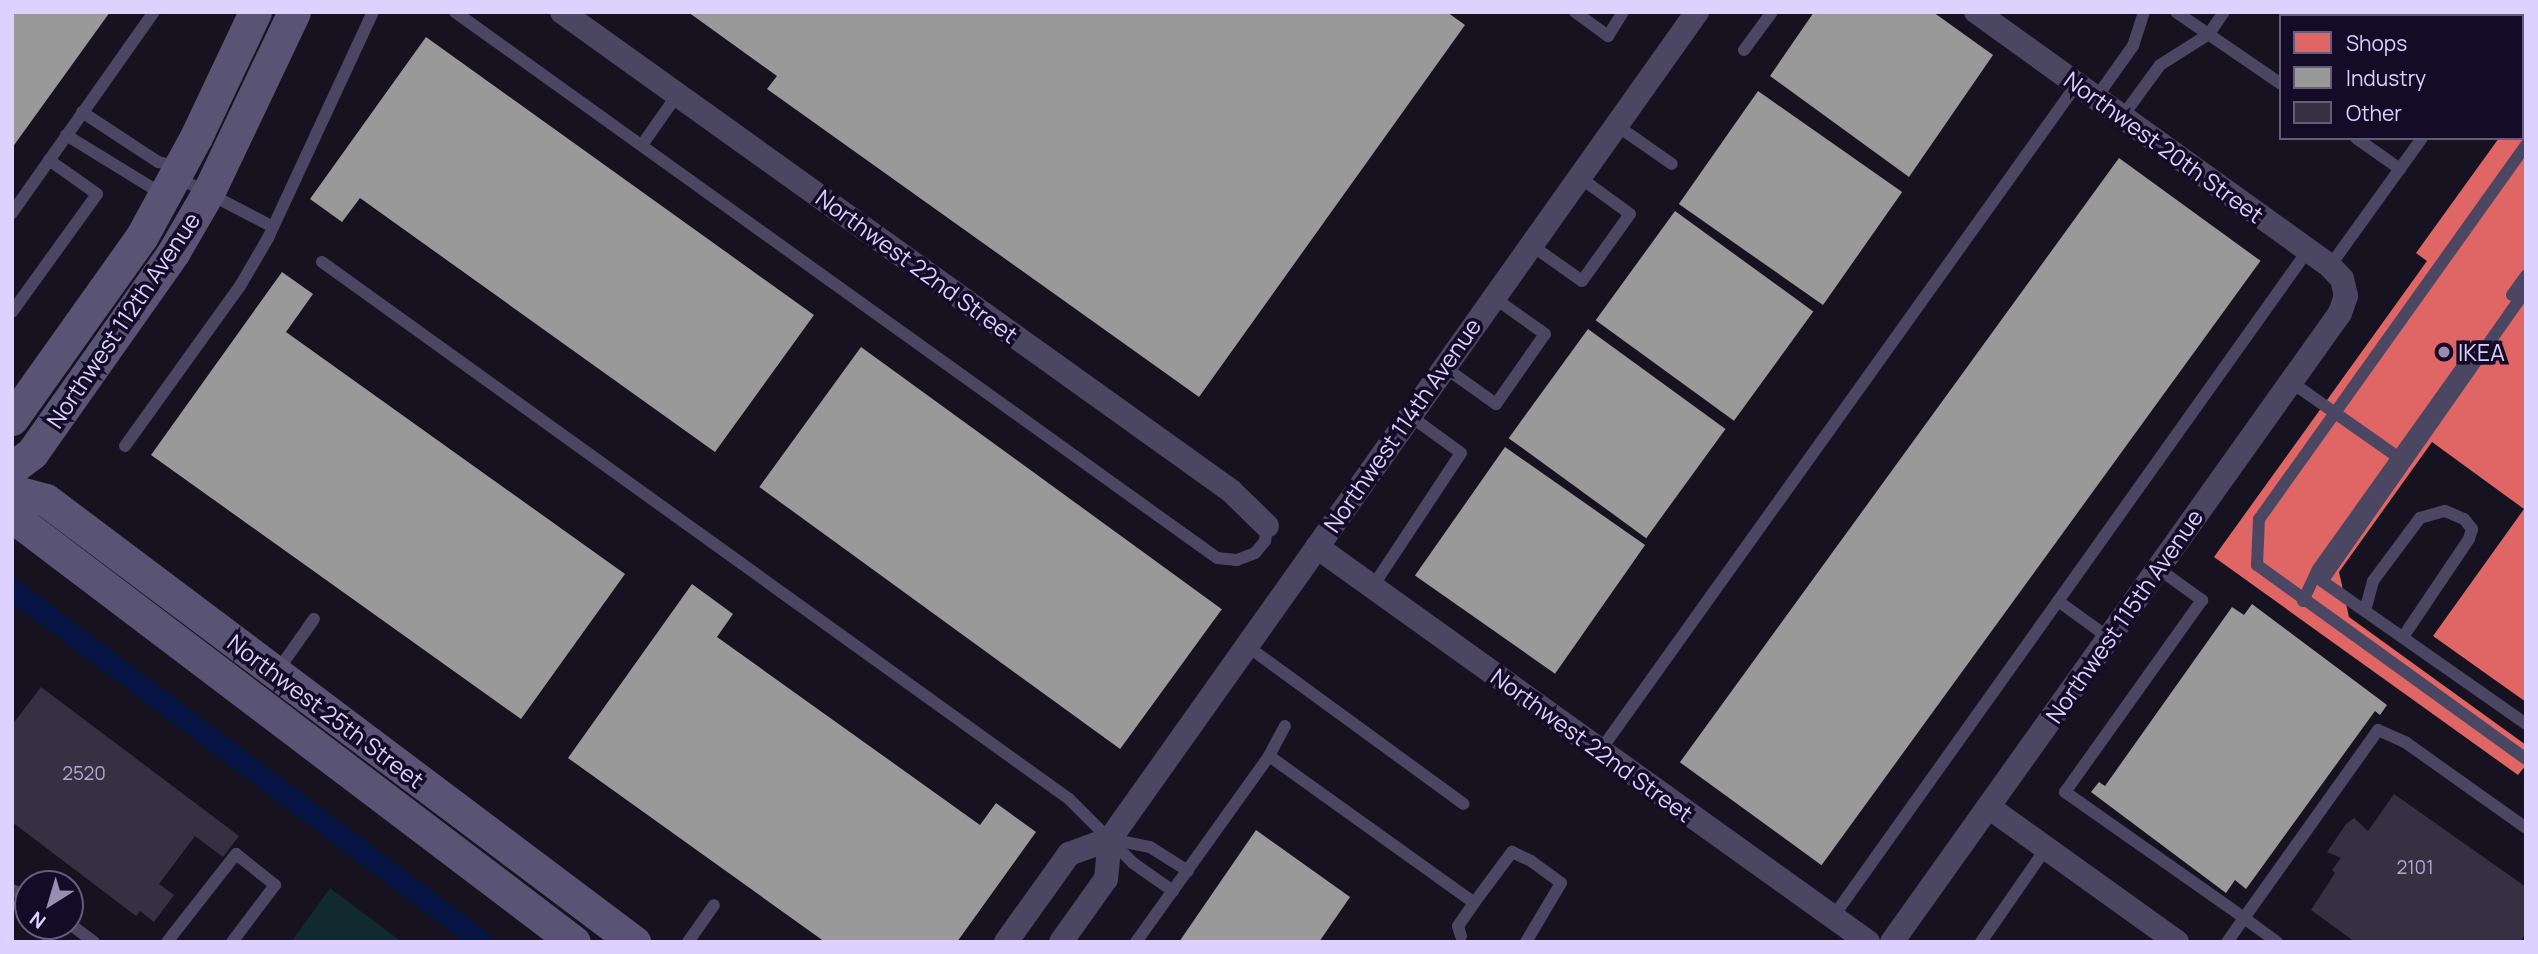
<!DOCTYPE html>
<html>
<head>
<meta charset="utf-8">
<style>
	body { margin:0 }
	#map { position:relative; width:2538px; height:954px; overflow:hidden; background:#161220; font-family:Manrope,sans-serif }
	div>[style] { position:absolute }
	.green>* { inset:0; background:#102a2f }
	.shops>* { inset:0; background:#e06666 }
	.industry>* { inset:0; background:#999; transform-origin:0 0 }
	.canal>* { height:21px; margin:-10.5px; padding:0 10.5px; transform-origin:10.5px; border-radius:10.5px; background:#061543 }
	.building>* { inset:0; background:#363042 }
	.lane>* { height:12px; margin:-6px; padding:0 6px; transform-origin:6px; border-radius:6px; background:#4b4661 }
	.street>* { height:24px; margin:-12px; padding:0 12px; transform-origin:12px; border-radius:12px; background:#4b4661 }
	.secondary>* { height:33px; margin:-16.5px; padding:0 16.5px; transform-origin:16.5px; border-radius:16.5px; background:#595374 }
	.dots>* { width:19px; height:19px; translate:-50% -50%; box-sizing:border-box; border:4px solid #140c26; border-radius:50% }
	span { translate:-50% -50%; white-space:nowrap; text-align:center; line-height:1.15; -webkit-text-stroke:7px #140c26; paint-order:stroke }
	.number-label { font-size:19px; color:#b2a9d0 }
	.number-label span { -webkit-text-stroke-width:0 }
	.street-label { font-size:23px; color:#dcd1ff }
	.poi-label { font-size:23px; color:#dcd1ff }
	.left { translate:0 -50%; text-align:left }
	.frame { position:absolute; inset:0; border:14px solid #dcd1ff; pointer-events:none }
	.legend { position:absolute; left:2279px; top:14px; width:245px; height:126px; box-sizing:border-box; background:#140c26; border:2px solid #645b7d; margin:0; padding:9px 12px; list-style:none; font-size:21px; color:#dcd1ff }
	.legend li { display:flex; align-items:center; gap:14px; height:35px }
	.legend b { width:35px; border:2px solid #645b7d }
	.north { position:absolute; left:14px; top:870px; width:70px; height:70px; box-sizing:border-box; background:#140c26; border:2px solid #645b7d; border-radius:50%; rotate:217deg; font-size:19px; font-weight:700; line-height:28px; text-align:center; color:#dcd1ff }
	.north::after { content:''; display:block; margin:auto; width:24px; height:32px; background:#978eb1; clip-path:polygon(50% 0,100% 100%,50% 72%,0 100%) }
</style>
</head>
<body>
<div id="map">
	<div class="green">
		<i style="clip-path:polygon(330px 888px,402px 942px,291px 942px)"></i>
	</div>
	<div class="shops">
		<i style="clip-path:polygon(2370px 12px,2473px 12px,2471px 16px)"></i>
		<i style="clip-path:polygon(2526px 100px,2526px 702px,2433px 636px,2524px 509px,2432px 442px,2339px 572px,2349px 617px,2526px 745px,2526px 765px,2518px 775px,2214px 557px,2427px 261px,2416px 253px,2499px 138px,2522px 138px)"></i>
	</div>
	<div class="industry">
		<i style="clip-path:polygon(12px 12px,110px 12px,12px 148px)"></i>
		<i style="clip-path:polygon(688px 12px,1447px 12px,1465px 25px,1199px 397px,767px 89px,777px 76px)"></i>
		<i style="clip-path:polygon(1814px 12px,1933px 12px,1993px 55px,1909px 177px,1770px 76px)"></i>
		<i style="clip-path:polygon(426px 37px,814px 315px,715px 452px,360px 198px,342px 222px,310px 199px)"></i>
		<i style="left:1758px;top:91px;width:176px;height:138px;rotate:35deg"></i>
		<i style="left:2119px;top:158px;width:175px;height:747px;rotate:36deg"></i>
		<i style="left:1675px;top:211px;width:171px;height:135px;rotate:36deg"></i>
		<i style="clip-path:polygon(282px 272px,313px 294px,286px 332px,625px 574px,521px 719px,151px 455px)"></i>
		<i style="left:1588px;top:329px;width:170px;height:135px;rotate:36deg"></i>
		<i style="left:861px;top:347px;width:446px;height:173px;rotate:36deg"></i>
		<i style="left:1505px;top:447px;width:171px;height:157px;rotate:35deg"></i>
		<i style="clip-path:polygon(692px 584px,733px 614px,717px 637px,980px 825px,996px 803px,1036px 832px,957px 942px,825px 942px,568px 758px)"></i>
		<i style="clip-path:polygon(2252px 604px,2387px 705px,2380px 715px,2375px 711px,2246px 889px,2235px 880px,2226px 893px,2091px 792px,2099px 782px,2105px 786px,2232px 607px,2244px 615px)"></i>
		<i style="clip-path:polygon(1256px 830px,1350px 897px,1319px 942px,1179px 942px)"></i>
	</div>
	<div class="canal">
		<i style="left:12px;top:589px;width:589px;rotate:36.85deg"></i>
	</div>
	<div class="building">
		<i style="clip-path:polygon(41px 687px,239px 836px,223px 857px,195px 836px,159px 884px,174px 895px,154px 922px,140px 911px,136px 916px,12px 822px,12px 725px)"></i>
		<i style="clip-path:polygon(2394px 794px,2526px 887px,2526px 933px,2520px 942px,2355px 942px,2311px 910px,2335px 873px,2332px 870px,2341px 858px,2327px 852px,2346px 824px,2354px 818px,2368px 831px)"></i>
	</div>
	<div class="lane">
		<i style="left:455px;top:12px;width:937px;rotate:35.62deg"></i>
		<i style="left:1217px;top:558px;width:20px;rotate:6deg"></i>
		<i style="left:1237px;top:560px;width:19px;rotate:-21deg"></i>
		<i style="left:1255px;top:553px;width:16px;rotate:-50deg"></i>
		<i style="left:1265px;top:541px;width:15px;rotate:-82deg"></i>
		<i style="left:1575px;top:12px;width:41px;rotate:36deg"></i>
		<i style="left:1608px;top:36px;width:28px;rotate:-58deg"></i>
		<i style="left:2176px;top:12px;width:127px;rotate:34.4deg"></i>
		<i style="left:2510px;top:16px;width:5px;rotate:-53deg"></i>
		<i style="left:1744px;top:50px;width:47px;rotate:-53.6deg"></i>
		<i style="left:2096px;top:98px;width:64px;rotate:-54.6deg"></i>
		<i style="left:2133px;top:46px;width:36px;rotate:-72deg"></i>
		<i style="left:82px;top:112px;width:91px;rotate:33.3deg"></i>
		<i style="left:158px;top:162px;width:19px;rotate:12deg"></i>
		<i style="left:2122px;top:117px;width:64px;rotate:-53.8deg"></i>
		<i style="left:2160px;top:65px;width:58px;rotate:-32.3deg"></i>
		<i style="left:2209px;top:34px;width:27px;rotate:-56deg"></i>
		<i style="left:1616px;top:125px;width:68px;rotate:34.9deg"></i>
		<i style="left:66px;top:135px;width:115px;rotate:31.5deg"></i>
		<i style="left:2356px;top:138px;width:54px;rotate:35.2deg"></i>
		<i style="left:642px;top:145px;width:61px;rotate:-55deg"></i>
		<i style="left:2526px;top:145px;width:460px;rotate:125.5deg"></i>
		<i style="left:2259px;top:519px;width:46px;rotate:92.5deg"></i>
		<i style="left:2257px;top:565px;width:332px;rotate:35.8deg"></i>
		<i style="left:177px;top:177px;width:108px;rotate:27.5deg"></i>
		<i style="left:12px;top:213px;width:246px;rotate:-54.8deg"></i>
		<i style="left:1531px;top:245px;width:62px;rotate:35.2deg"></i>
		<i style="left:1582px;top:281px;width:82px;rotate:-54.4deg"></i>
		<i style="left:1630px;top:214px;width:63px;rotate:-144deg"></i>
		<i style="left:322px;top:262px;width:920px;rotate:35.71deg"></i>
		<i style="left:1069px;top:799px;width:91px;rotate:45deg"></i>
		<i style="left:1133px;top:863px;width:49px;rotate:35deg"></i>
		<i style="left:2330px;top:266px;width:158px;rotate:-54.3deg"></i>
		<i style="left:2526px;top:290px;width:355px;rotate:125deg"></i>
		<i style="left:2322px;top:581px;width:249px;rotate:35deg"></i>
		<i style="left:2512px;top:295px;width:24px;rotate:-54deg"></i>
		<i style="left:12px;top:312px;width:145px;rotate:-54.2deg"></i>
		<i style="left:97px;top:194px;width:59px;rotate:-144.7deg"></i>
		<i style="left:1444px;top:367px;width:64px;rotate:35.4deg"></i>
		<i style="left:1496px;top:404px;width:85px;rotate:-55deg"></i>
		<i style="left:1545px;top:334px;width:64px;rotate:-144.6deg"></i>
		<i style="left:2291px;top:382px;width:136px;rotate:35.1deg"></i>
		<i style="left:125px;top:446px;width:197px;rotate:-54.3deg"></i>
		<i style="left:240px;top:286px;width:56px;rotate:-59.7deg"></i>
		<i style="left:268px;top:238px;width:249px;rotate:-65.1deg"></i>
		<i style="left:2156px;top:567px;width:57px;rotate:35.7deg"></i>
		<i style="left:2202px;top:600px;width:236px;rotate:125.5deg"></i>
		<i style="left:2065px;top:792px;width:219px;rotate:35.1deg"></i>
		<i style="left:2244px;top:918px;width:29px;rotate:125deg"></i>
		<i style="left:1373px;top:586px;width:159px;rotate:-56.5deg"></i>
		<i style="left:1461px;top:453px;width:63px;rotate:-144deg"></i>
		<i style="left:2058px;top:601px;width:62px;rotate:35.8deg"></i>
		<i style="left:2303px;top:601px;width:35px;rotate:-65deg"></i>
		<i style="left:2318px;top:569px;width:269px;rotate:-54.5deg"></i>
		<i style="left:2365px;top:611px;width:31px;rotate:-75deg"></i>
		<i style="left:2373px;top:581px;width:79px;rotate:-53.3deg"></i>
		<i style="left:2420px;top:518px;width:26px;rotate:-16deg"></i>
		<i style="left:2445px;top:511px;width:21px;rotate:23deg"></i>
		<i style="left:2464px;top:519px;width:13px;rotate:51deg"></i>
		<i style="left:2472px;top:529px;width:10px;rotate:107deg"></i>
		<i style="left:2469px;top:539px;width:118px;rotate:124deg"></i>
		<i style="left:1247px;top:646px;width:268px;rotate:36.1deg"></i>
		<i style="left:276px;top:673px;width:66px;rotate:-54.9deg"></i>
		<i style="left:1600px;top:751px;width:820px;rotate:-54.43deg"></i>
		<i style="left:1269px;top:756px;width:252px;rotate:35.6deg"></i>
		<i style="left:1474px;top:903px;width:64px;rotate:-53.3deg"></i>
		<i style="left:1512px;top:852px;width:21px;rotate:25deg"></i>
		<i style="left:1531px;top:861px;width:37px;rotate:36deg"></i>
		<i style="left:1561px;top:883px;width:69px;rotate:120.7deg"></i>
		<i style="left:1110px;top:839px;width:41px;rotate:11.3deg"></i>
		<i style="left:1150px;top:847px;width:45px;rotate:32.3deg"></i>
		<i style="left:12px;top:890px;width:17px;rotate:21deg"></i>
		<i style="left:1833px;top:917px;width:819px;rotate:-54.54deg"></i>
		<i style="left:70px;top:924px;width:30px;rotate:37deg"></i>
		<i style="left:1461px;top:936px;width:10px;rotate:-107deg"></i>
		<i style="left:1458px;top:926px;width:28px;rotate:-55deg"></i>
		<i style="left:167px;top:942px;width:112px;rotate:-51.9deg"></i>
		<i style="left:236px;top:854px;width:50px;rotate:38.5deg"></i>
		<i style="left:275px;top:885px;width:71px;rotate:127deg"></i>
		<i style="left:688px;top:942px;width:45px;rotate:-54.9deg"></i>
		<i style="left:1136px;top:942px;width:229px;rotate:-54.4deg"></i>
		<i style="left:1269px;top:756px;width:34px;rotate:-62deg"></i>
		<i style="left:1981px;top:942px;width:114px;rotate:-55.3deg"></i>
		<i style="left:2277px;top:942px;width:41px;rotate:-144deg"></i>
		<i style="left:2244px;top:918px;width:231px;rotate:-54.5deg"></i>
		<i style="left:2378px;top:730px;width:30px;rotate:24deg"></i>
		<i style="left:2405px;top:742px;width:148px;rotate:35.4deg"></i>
	</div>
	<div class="street">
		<i style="left:562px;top:12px;width:823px;rotate:35.6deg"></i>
		<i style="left:1231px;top:491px;width:50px;rotate:44.2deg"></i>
		<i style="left:1317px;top:547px;width:678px;rotate:35.64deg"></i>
		<i style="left:1990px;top:808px;width:230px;rotate:35.6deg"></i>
		<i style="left:1006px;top:942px;width:108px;rotate:-54.4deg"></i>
		<i style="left:1069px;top:854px;width:44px;rotate:-20.1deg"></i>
		<i style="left:1061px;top:942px;width:77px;rotate:-54.5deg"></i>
		<i style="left:1106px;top:879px;width:40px;rotate:-84.3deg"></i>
		<i style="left:1110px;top:839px;width:1014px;rotate:-54.63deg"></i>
		<i style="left:1892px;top:942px;width:772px;rotate:-54.54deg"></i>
		<i style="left:2340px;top:313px;width:18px;rotate:-71deg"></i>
		<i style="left:2346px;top:296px;width:17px;rotate:-103deg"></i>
		<i style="left:2342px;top:279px;width:18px;rotate:-133deg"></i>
		<i style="left:2330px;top:266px;width:436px;rotate:-144.3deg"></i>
	</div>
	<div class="secondary">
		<i style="left:12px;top:419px;width:224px;rotate:-54.6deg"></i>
		<i style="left:142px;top:236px;width:113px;rotate:-61.4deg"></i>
		<i style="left:196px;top:137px;width:138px;rotate:-64.7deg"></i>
		<i style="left:12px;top:468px;width:25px;rotate:-37deg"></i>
		<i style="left:32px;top:453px;width:245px;rotate:-54.8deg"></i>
		<i style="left:173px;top:253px;width:72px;rotate:-59.9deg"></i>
		<i style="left:209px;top:191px;width:198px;rotate:-64.6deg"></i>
		<i style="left:12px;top:491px;width:35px;rotate:15deg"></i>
		<i style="left:46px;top:500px;width:736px;rotate:36.93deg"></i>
		<i style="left:12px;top:516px;width:705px;rotate:37.16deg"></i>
	</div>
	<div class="dots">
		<i style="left:2444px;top:352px;background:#978eb1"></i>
	</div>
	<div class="number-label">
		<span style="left:84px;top:774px">2520</span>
		<span style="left:2415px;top:868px">2101</span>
	</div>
	<div class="street-label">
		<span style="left:2164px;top:147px;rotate:36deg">Northwest 20th Street</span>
		<span style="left:917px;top:266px;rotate:36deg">Northwest 22nd Street</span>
		<span style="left:123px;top:320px;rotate:-56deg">Northwest 112th Avenue</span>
		<span style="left:1402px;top:425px;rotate:-55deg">Northwest 114th Avenue</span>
		<span style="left:2124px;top:616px;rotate:-55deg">Northwest 115th Avenue</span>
		<span style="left:326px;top:711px;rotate:37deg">Northwest 25th Street</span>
		<span style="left:1592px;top:745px;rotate:36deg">Northwest 22nd Street</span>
	</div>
	<div class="poi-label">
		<span class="left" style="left:2458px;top:352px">IKEA</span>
	</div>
	<div class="frame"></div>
	<ul class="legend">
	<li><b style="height:19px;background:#e06666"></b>Shops</li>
	<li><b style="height:19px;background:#999"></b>Industry</li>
	<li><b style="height:19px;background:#363042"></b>Other</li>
	</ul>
	<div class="north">N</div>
</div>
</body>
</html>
